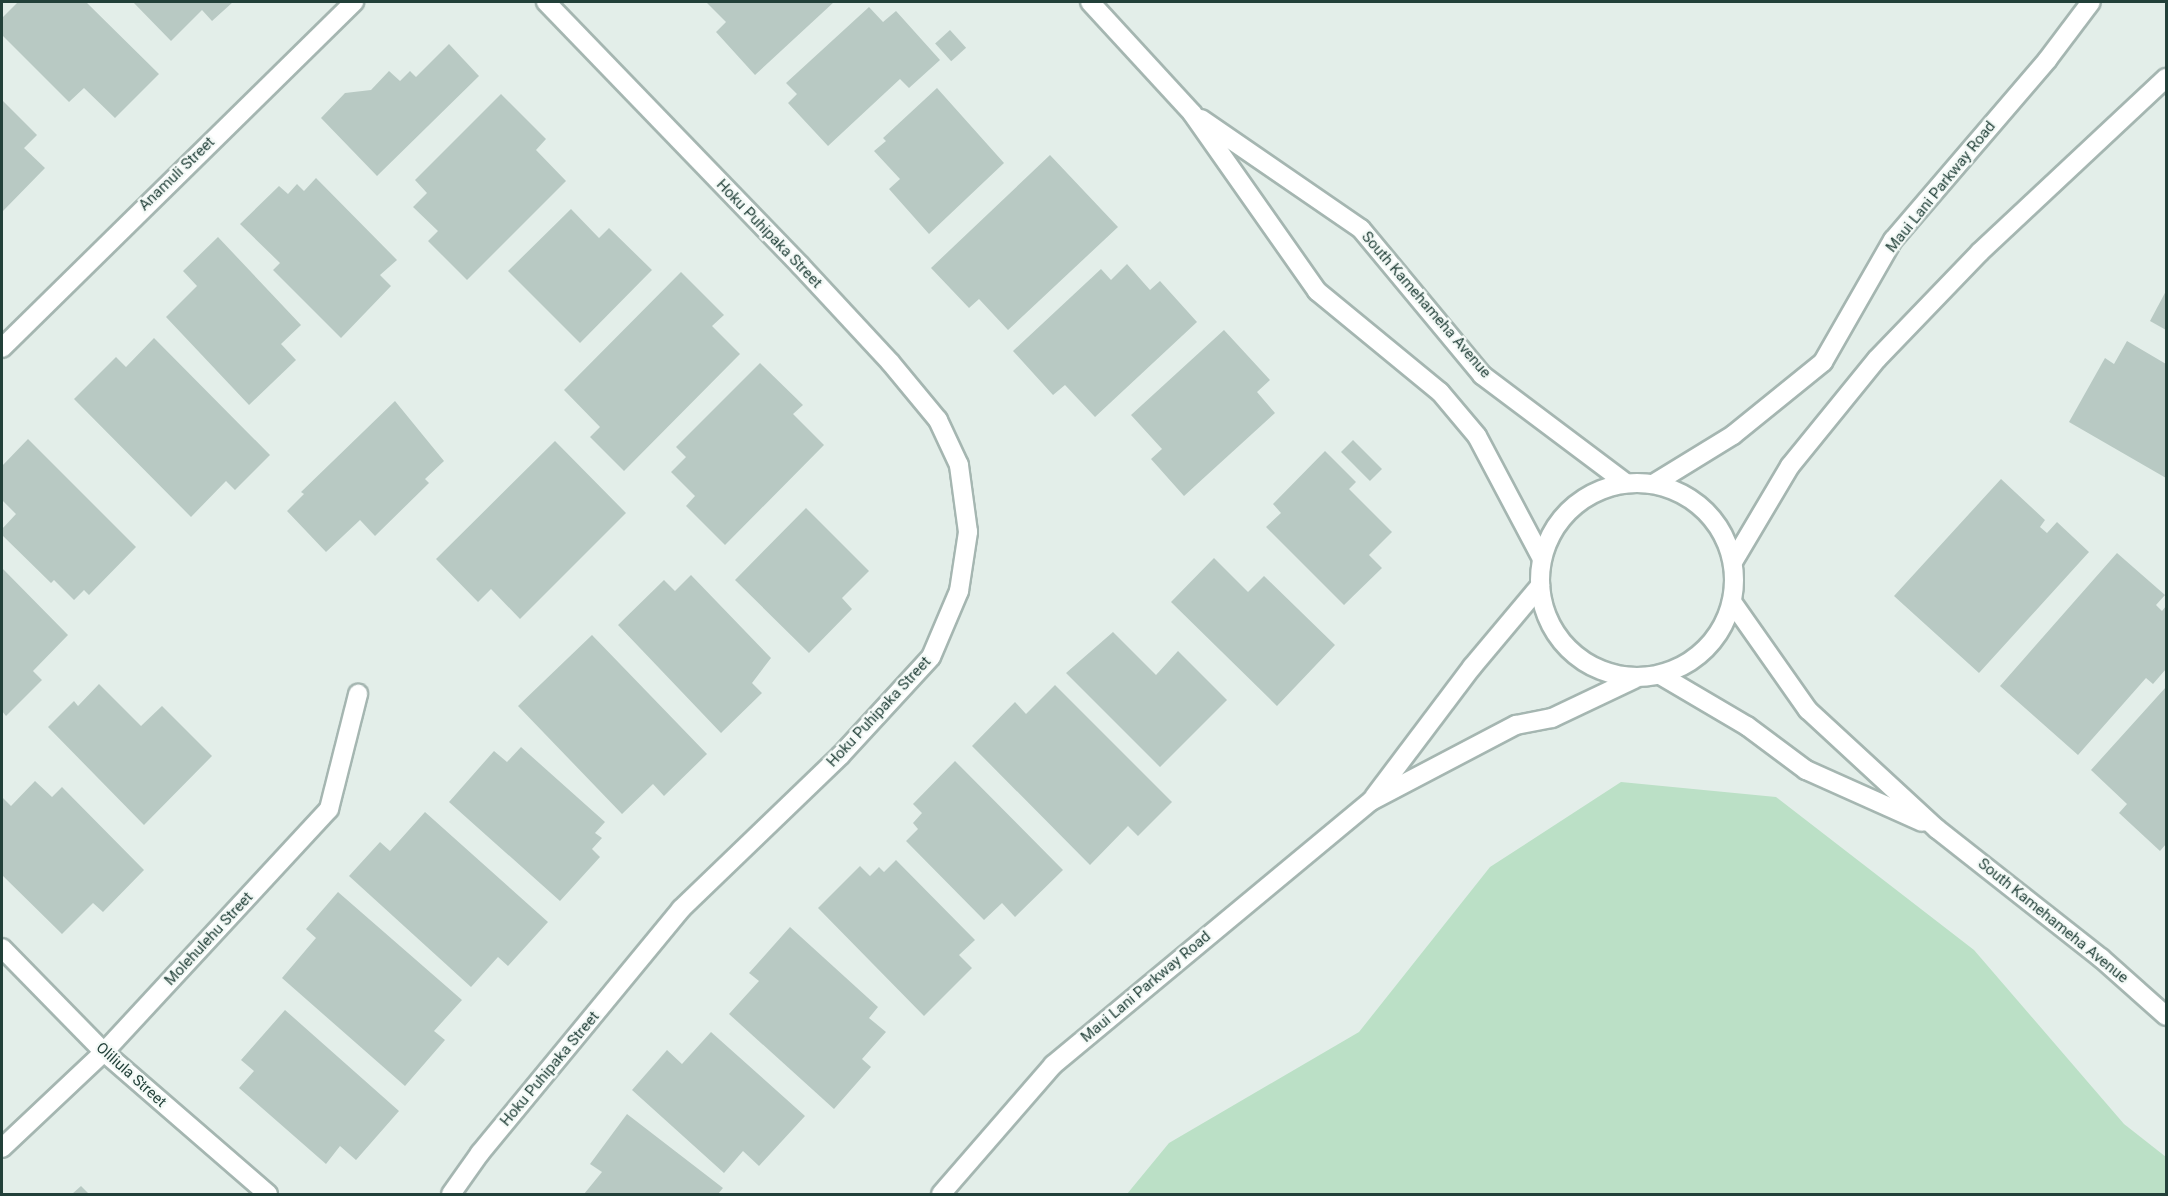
<!DOCTYPE html>
<html>
<head>
<meta charset="utf-8">
<style>
	body { margin:0 }
	#map { position:relative; width:2168px; height:1196px; overflow:hidden; background:#e3eee9; font-family:Roboto,sans-serif }
	div>[style] { position:absolute }
	.green>* { inset:0; background:#bbe0c6 }
	.building>* { inset:0; background:#b8c9c3; transform-origin:0 0 }
	.roads { filter:drop-shadow(2px 0 #a5b6b1) drop-shadow(-2px 0 #a5b6b1) drop-shadow(0 2px #a5b6b1) drop-shadow(0 -2px #a5b6b1) }
	.street>* { height:18px; margin:-9px; padding:0 9px; transform-origin:9px; border-radius:9px; background:#fff }
	.secondary>* { height:18px; margin:-9px; padding:0 9px; transform-origin:9px; border-radius:9px; background:#fff }
	.secondary>.ring { margin:-9px; padding:0; box-sizing:content-box; background:none; border:18px solid #fff; border-radius:50% }
	span { translate:-50% -50%; white-space:nowrap; text-align:center; line-height:1.15; -webkit-text-stroke:4.5px #f4faf7; paint-order:stroke }
	.street-label { font-size:15px; color:#224039 }
	.frame { position:absolute; inset:0; border:3px solid #224039; pointer-events:none }
</style>
</head>
<body>
<div id="map">
	<div class="green">
		<i style="clip-path:polygon(1621px 782px,1776px 797px,1974px 950px,2124px 1124px,2166px 1157px,2166px 1194px,1127px 1194px,1169px 1143px,1359px 1032px,1490px 867px)"></i>
	</div>
	<div class="building">
		<i style="clip-path:polygon(18px 2px,86px 2px,159px 74px,115px 118px,84px 88px,69px 102px,2px 35px,2px 18px)"></i>
		<i style="clip-path:polygon(133px 2px,233px 2px,212px 21px,202px 10px,171px 41px)"></i>
		<i style="clip-path:polygon(706px 2px,834px 2px,755px 75px,716px 32px,726px 22px)"></i>
		<i style="clip-path:polygon(869px 7px,883px 22px,896px 11px,940px 60px,909px 88px,900px 79px,828px 146px,788px 103px,797px 94px,786px 83px)"></i>
		<i style="left:950px;top:30px;width:24px;height:20px;rotate:48deg"></i>
		<i style="clip-path:polygon(449px 44px,479px 76px,377px 176px,321px 118px,345px 93px,371px 90px,389px 71px,400px 81px,410px 71px,416px 77px)"></i>
		<i style="clip-path:polygon(937px 88px,1004px 163px,929px 234px,889px 189px,900px 179px,874px 151px,886px 141px,883px 138px)"></i>
		<i style="clip-path:polygon(501px 94px,546px 139px,536px 150px,566px 181px,467px 280px,428px 241px,438px 231px,413px 207px,427px 193px,415px 180px)"></i>
		<i style="clip-path:polygon(2px 100px,37px 135px,24px 148px,45px 168px,3px 211px)"></i>
		<i style="clip-path:polygon(1050px 155px,1118px 227px,1008px 330px,979px 299px,969px 308px,931px 268px)"></i>
		<i style="clip-path:polygon(316px 178px,397px 260px,380px 275px,391px 286px,341px 338px,273px 270px,280px 263px,240px 224px,279px 186px,288px 194px,297px 184px,304px 191px)"></i>
		<i style="clip-path:polygon(571px 209px,599px 238px,609px 228px,652px 270px,580px 343px,508px 271px)"></i>
		<i style="clip-path:polygon(218px 237px,301px 325px,281px 344px,296px 360px,249px 405px,166px 317px,197px 286px,183px 271px)"></i>
		<i style="clip-path:polygon(1127px 264px,1150px 290px,1160px 281px,1197px 322px,1095px 417px,1065px 385px,1053px 395px,1013px 351px,1101px 269px,1111px 280px)"></i>
		<i style="clip-path:polygon(681px 272px,724px 315px,712px 326px,740px 354px,624px 471px,590px 437px,600px 427px,564px 390px)"></i>
		<i style="clip-path:polygon(2166px 291px,2166px 330px,2150px 321px)"></i>
		<i style="clip-path:polygon(1224px 330px,1270px 380px,1257px 392px,1275px 413px,1184px 496px,1151px 459px,1162px 449px,1131px 415px)"></i>
		<i style="clip-path:polygon(154px 338px,270px 455px,235px 490px,226px 481px,191px 517px,74px 399px,116px 357px,126px 367px)"></i>
		<i style="clip-path:polygon(2127px 341px,2166px 364px,2166px 478px,2069px 422px,2105px 358px,2114px 364px)"></i>
		<i style="clip-path:polygon(760px 363px,803px 405px,793px 414px,824px 445px,725px 545px,686px 506px,695px 496px,671px 472px,686px 457px,676px 447px)"></i>
		<i style="clip-path:polygon(395px 401px,444px 461px,425px 479px,429px 483px,375px 536px,360px 520px,326px 552px,287px 511px,304px 494px,301px 492px)"></i>
		<i style="clip-path:polygon(28px 439px,136px 547px,89px 595px,84px 590px,74px 600px,54px 580px,51px 583px,2px 535px,2px 529px,16px 514px,2px 500px,2px 466px)"></i>
		<i style="left:1353px;top:440px;width:41px;height:17px;rotate:45deg"></i>
		<i style="clip-path:polygon(555px 441px,626px 513px,520px 619px,491px 589px,478px 602px,436px 559px)"></i>
		<i style="clip-path:polygon(1325px 451px,1356px 482px,1349px 489px,1392px 532px,1369px 555px,1382px 568px,1344px 605px,1266px 527px,1281px 513px,1273px 504px)"></i>
		<i style="clip-path:polygon(2001px 479px,2045px 520px,2040px 527px,2047px 533px,2057px 522px,2089px 552px,1979px 673px,1894px 596px)"></i>
		<i style="clip-path:polygon(806px 508px,869px 571px,842px 598px,852px 609px,809px 653px,735px 580px)"></i>
		<i style="clip-path:polygon(2117px 553px,2165px 595px,2156px 605px,2162px 611px,2166px 606px,2166px 669px,2153px 684px,2146px 678px,2078px 755px,2000px 686px)"></i>
		<i style="clip-path:polygon(1214px 558px,1248px 592px,1264px 576px,1335px 645px,1277px 706px,1171px 602px)"></i>
		<i style="clip-path:polygon(2px 568px,68px 635px,33px 671px,42px 680px,6px 716px,2px 711px)"></i>
		<i style="clip-path:polygon(691px 575px,771px 658px,752px 683px,762px 693px,721px 733px,618px 625px,664px 580px,675px 591px)"></i>
		<i style="clip-path:polygon(1113px 632px,1156px 675px,1178px 651px,1227px 700px,1160px 767px,1066px 673px)"></i>
		<i style="clip-path:polygon(592px 635px,707px 754px,664px 796px,653px 784px,622px 814px,518px 706px)"></i>
		<i style="clip-path:polygon(99px 684px,141px 726px,162px 706px,212px 756px,144px 825px,48px 727px,74px 701px,78px 706px)"></i>
		<i style="clip-path:polygon(1055px 685px,1172px 802px,1138px 836px,1128px 826px,1090px 865px,972px 746px,1015px 702px,1026px 714px)"></i>
		<i style="clip-path:polygon(2166px 687px,2166px 844px,2160px 851px,2119px 813px,2127px 804px,2091px 770px)"></i>
		<i style="clip-path:polygon(521px 747px,605px 822px,595px 833px,602px 838px,592px 849px,600px 857px,560px 901px,449px 802px,494px 751px,507px 762px)"></i>
		<i style="clip-path:polygon(955px 761px,1063px 870px,1015px 917px,1002px 903px,984px 920px,906px 841px,918px 829px,913px 823px,922px 813px,913px 804px)"></i>
		<i style="clip-path:polygon(35px 781px,52px 797px,62px 787px,144px 870px,103px 912px,93px 903px,62px 934px,2px 875px,2px 797px,11px 806px)"></i>
		<i style="clip-path:polygon(425px 812px,548px 922px,508px 966px,498px 957px,471px 987px,349px 876px,380px 842px,390px 851px)"></i>
		<i style="clip-path:polygon(896px 860px,975px 940px,959px 955px,972px 968px,924px 1016px,818px 908px,860px 866px,870px 876px,879px 867px,884px 872px)"></i>
		<i style="clip-path:polygon(338px 892px,462px 1000px,434px 1031px,445px 1040px,405px 1086px,282px 978px,316px 938px,306px 929px)"></i>
		<i style="clip-path:polygon(790px 927px,878px 1007px,869px 1018px,886px 1032px,862px 1059px,871px 1067px,834px 1109px,729px 1014px,759px 981px,749px 973px)"></i>
		<i style="clip-path:polygon(285px 1010px,399px 1111px,356px 1160px,340px 1146px,326px 1164px,239px 1088px,254px 1071px,241px 1060px)"></i>
		<i style="clip-path:polygon(711px 1032px,805px 1116px,759px 1166px,743px 1151px,724px 1173px,632px 1090px,667px 1050px,682px 1064px)"></i>
		<i style="clip-path:polygon(627px 1114px,723px 1188px,718px 1194px,584px 1194px,602px 1172px,590px 1164px)"></i>
		<i style="clip-path:polygon(81px 1186px,89px 1194px,72px 1194px)"></i>
	</div>
	<div class="roads">
		<div class="street">
			<i style="left:1090px;top:2px;width:151px;rotate:47.4deg"></i>
			<i style="left:1192px;top:113px;width:218px;rotate:54.9deg"></i>
			<i style="left:1317px;top:291px;width:159px;rotate:39.4deg"></i>
			<i style="left:1440px;top:392px;width:57px;rotate:49.9deg"></i>
			<i style="left:1477px;top:436px;width:137px;rotate:62.1deg"></i>
			<i style="left:1201px;top:119px;width:194px;rotate:34.5deg"></i>
			<i style="left:1361px;top:229px;width:190px;rotate:50.3deg"></i>
			<i style="left:1482px;top:375px;width:180px;rotate:36.9deg"></i>
			<i style="left:2px;top:348px;width:494px;rotate:-44.5deg"></i>
			<i style="left:1732px;top:602px;width:132px;rotate:54.9deg"></i>
			<i style="left:1808px;top:710px;width:176px;rotate:42.7deg"></i>
			<i style="left:1937px;top:829px;width:209px;rotate:38.2deg"></i>
			<i style="left:2101px;top:958px;width:87px;rotate:41.7deg"></i>
			<i style="left:1662px;top:676px;width:99px;rotate:30.5deg"></i>
			<i style="left:1747px;top:726px;width:74px;rotate:36.7deg"></i>
			<i style="left:1806px;top:770px;width:127px;rotate:24.1deg"></i>
			<i style="left:2px;top:948px;width:146px;rotate:45.6deg"></i>
			<i style="left:104px;top:1052px;width:217px;rotate:40.9deg"></i>
			<i style="left:2px;top:1148px;width:140px;rotate:-43.3deg"></i>
			<i style="left:104px;top:1052px;width:331px;rotate:-47.2deg"></i>
			<i style="left:329px;top:809px;width:119px;rotate:-75.8deg"></i>
			<i style="left:451px;top:1194px;width:50px;rotate:-54.7deg"></i>
			<i style="left:480px;top:1153px;width:316px;rotate:-50.5deg"></i>
			<i style="left:681px;top:909px;width:221px;rotate:-43.9deg"></i>
			<i style="left:840px;top:756px;width:134px;rotate:-47.4deg"></i>
			<i style="left:931px;top:657px;width:72px;rotate:-67deg"></i>
			<i style="left:959px;top:591px;width:60px;rotate:-81.3deg"></i>
			<i style="left:968px;top:532px;width:68px;rotate:-97.7deg"></i>
			<i style="left:959px;top:465px;width:50px;rotate:-115deg"></i>
			<i style="left:938px;top:420px;width:75px;rotate:-129.6deg"></i>
			<i style="left:890px;top:362px;width:132px;rotate:-132.9deg"></i>
			<i style="left:800px;top:265px;width:366px;rotate:-134deg"></i>
		</div>
		<div class="secondary">
			<i class="ring" style="left:1540px;top:483px;width:176px;height:176px"></i>
			<i style="left:1655px;top:483px;width:92px;rotate:-31.6deg"></i>
			<i style="left:1733px;top:435px;width:116px;rotate:-39deg"></i>
			<i style="left:1823px;top:362px;width:141px;rotate:-60.2deg"></i>
			<i style="left:1893px;top:240px;width:238px;rotate:-49.4deg"></i>
			<i style="left:2048px;top:59px;width:71px;rotate:-53deg"></i>
			<i style="left:1733px;top:562px;width:112px;rotate:-59.3deg"></i>
			<i style="left:1790px;top:466px;width:138px;rotate:-50.9deg"></i>
			<i style="left:1877px;top:359px;width:149px;rotate:-46.1deg"></i>
			<i style="left:1980px;top:252px;width:255px;rotate:-43.1deg"></i>
			<i style="left:1374px;top:797px;width:163px;rotate:-53deg"></i>
			<i style="left:1472px;top:667px;width:106px;rotate:-50deg"></i>
			<i style="left:941px;top:1194px;width:171px;rotate:-49deg"></i>
			<i style="left:1053px;top:1065px;width:413px;rotate:-39.7deg"></i>
			<i style="left:1371px;top:801px;width:164px;rotate:-27.7deg"></i>
			<i style="left:1516px;top:725px;width:37px;rotate:-11deg"></i>
			<i style="left:1552px;top:718px;width:91px;rotate:-25.4deg"></i>
		</div>
	</div>
	<div class="street-label">
		<span style="left:177px;top:174px;rotate:-44deg">Anamuli Street</span>
		<span style="left:1941px;top:187px;rotate:-51deg">Maui Lani Parkway Road</span>
		<span style="left:769px;top:234px;rotate:46deg">Hoku Puhipaka Street</span>
		<span style="left:1426px;top:305px;rotate:49deg">South Kamehameha Avenue</span>
		<span style="left:879px;top:712px;rotate:-47deg">Hoku Puhipaka Street</span>
		<span style="left:2053px;top:921px;rotate:39deg">South Kamehameha Avenue</span>
		<span style="left:209px;top:939px;rotate:-47deg">Molehulehu Street</span>
		<span style="left:1146px;top:987px;rotate:-40deg">Maui Lani Parkway Road</span>
		<span style="left:550px;top:1069px;rotate:-50deg">Hoku Puhipaka Street</span>
		<span style="left:131px;top:1075px;rotate:42deg">Oliliula Street</span>
	</div>
	<div class="frame"></div>
</div>
</body>
</html>
